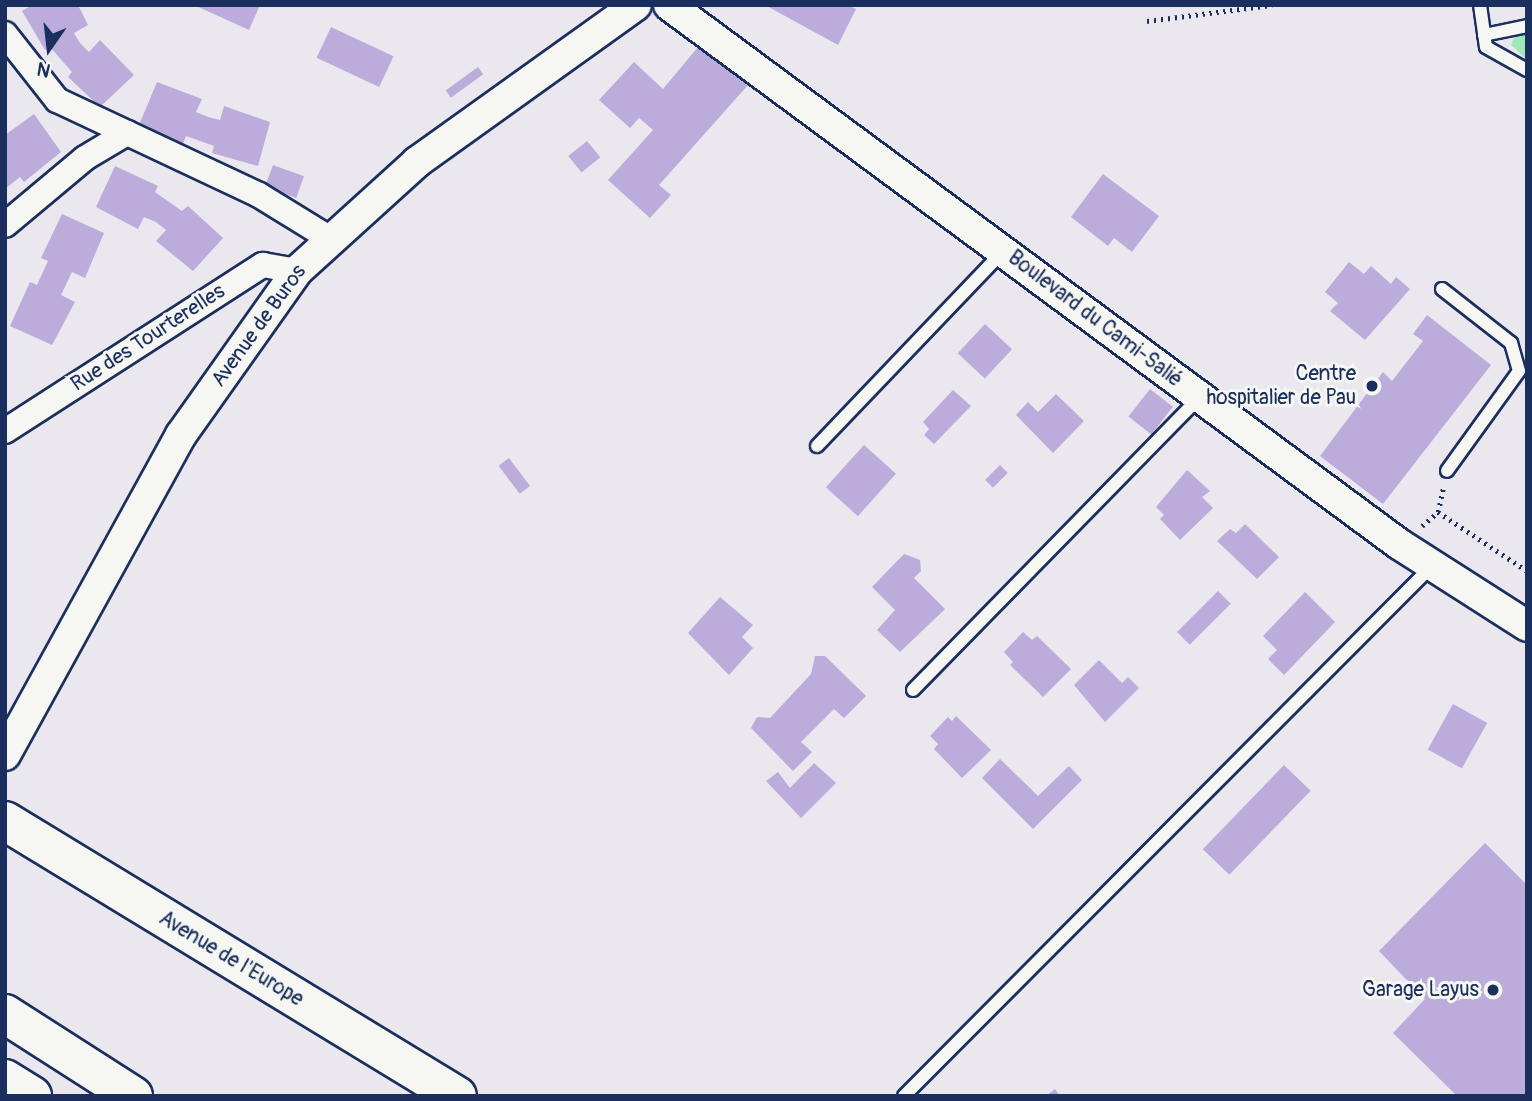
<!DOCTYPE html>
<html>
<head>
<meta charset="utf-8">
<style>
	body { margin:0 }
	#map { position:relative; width:1532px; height:1101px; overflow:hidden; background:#eae7ee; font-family:Pangolin,sans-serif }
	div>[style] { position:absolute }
	.green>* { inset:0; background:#9fe8b7 }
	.building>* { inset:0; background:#bbacdc; transform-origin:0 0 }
	.path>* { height:4.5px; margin-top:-2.25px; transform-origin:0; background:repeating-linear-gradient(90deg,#1b2f5e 0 2px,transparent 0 7px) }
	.roads { filter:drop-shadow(2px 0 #1b2f5e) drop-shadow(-2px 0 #1b2f5e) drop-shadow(0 2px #1b2f5e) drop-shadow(0 -2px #1b2f5e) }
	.service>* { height:12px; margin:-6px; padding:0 6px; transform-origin:6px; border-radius:6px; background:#f6f6f2 }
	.minor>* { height:24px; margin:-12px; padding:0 12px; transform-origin:12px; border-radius:12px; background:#f6f6f2 }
	.tertiary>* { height:30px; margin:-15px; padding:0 15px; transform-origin:15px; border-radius:15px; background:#f6f6f2 }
	.primary>* { height:38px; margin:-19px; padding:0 19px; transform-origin:19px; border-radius:19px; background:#f6f6f2 }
	.motorway>* { height:38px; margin:-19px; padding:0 19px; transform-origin:19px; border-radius:19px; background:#f6f6f2 }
	.dots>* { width:19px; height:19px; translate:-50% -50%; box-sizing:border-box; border:4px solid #f6f6f2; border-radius:50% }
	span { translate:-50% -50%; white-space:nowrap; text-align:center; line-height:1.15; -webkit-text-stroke:6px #f6f6f2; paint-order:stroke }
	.street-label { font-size:21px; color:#1b2f5e }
	.poi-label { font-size:21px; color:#1b2f5e }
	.right { translate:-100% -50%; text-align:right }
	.frame { position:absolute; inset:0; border:7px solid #1b2f5e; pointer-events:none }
	.north { position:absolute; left:14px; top:14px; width:70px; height:70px; -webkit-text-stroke:5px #f6f6f2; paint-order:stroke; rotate:194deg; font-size:19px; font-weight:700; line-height:28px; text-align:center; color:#1b2f5e }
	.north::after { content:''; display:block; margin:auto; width:24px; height:32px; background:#1b2f5e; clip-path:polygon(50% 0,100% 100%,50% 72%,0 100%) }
</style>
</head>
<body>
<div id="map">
	<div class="green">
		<i style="clip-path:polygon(1527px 32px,1527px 59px,1511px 45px,1515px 36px)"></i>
	</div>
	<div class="building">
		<i style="clip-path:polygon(32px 5px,78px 5px,88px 25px,74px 33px,80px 43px,89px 52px,100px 40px,134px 75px,100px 107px,68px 77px,72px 72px,50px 47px,45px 50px,22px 11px)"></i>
		<i style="clip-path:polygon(194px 5px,260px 5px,249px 30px)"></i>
		<i style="clip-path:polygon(765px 5px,848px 5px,856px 9px,838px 45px)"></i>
		<i style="left:331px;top:27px;width:69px;height:34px;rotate:25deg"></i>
		<i style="clip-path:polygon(698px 47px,748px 85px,659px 185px,671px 195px,650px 218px,608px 180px,653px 130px,639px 118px,630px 128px,599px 100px,634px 62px,663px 89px)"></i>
		<i style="left:478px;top:67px;width:9px;height:40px;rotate:54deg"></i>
		<i style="clip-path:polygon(157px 82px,202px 99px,196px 112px,208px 117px,220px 120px,224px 106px,270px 122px,258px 166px,212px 153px,214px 146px,186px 136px,183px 144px,139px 125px)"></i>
		<i style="clip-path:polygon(34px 114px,61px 152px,24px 182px,20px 177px,5px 189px,5px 135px)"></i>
		<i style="left:587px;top:141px;width:21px;height:24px;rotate:51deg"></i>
		<i style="left:273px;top:165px;width:33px;height:23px;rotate:20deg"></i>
		<i style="clip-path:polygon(115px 166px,158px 186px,155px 192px,182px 211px,188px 206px,223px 238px,193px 271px,156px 241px,166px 230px,156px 222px,144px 217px,138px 229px,96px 207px)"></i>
		<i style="clip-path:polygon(1103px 174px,1159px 216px,1132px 252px,1114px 238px,1108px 246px,1071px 217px)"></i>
		<i style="clip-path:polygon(62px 214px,104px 233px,85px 278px,72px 272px,61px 295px,75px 302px,52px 345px,10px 326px,30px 282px,37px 285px,48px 261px,41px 258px)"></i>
		<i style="clip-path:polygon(1349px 262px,1364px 274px,1371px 266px,1391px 284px,1396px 277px,1410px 289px,1365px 340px,1330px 311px,1338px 303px,1325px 292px)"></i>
		<i style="clip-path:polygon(1427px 315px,1491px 365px,1383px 504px,1320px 456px,1383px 372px,1392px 381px,1423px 341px,1413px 334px)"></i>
		<i style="left:985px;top:324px;width:37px;height:40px;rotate:43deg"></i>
		<i style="left:1150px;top:389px;width:29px;height:35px;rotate:38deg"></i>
		<i style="clip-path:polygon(953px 390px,971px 406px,934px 444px,924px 435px,929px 429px,923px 422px)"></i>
		<i style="clip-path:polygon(1056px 394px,1084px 421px,1053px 453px,1016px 415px,1028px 402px,1038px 412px)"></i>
		<i style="left:864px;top:445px;width:43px;height:57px;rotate:42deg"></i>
		<i style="left:509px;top:458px;width:35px;height:13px;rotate:53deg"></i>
		<i style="left:1000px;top:465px;width:11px;height:21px;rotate:45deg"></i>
		<i style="clip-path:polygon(1187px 470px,1210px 491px,1202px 497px,1213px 508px,1180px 540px,1160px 519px,1164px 515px,1156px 507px)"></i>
		<i style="clip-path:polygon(1245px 524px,1279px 557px,1257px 579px,1217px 541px,1230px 529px,1236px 533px)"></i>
		<i style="clip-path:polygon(904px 554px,920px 560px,921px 571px,914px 578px,945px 609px,900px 652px,877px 630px,895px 610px,872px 587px)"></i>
		<i style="left:1218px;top:591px;width:18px;height:58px;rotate:45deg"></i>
		<i style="clip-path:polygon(1305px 592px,1335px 622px,1284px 675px,1268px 659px,1277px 650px,1263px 636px)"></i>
		<i style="clip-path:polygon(720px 597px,753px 625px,742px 637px,753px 648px,729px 675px,688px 633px)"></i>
		<i style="clip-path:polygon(1023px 632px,1032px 640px,1037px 636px,1071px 669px,1043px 697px,1010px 665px,1013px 662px,1004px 652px)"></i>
		<i style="clip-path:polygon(815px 656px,825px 656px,866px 696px,844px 718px,834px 709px,801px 742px,812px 752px,793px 771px,751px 728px,757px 717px,770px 718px,811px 674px)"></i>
		<i style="clip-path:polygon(1099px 660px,1122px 683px,1128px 677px,1139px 688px,1105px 722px,1074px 685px)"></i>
		<i style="left:1453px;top:704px;width:39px;height:52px;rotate:29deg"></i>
		<i style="clip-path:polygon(956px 716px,991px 750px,962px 778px,934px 749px,938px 744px,930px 736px,948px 717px,952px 721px)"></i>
		<i style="clip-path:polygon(1000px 759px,1038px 796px,1069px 766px,1082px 780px,1033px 829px,982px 778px)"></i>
		<i style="clip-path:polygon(814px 763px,836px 783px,801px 818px,766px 781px,778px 772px,790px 788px)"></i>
		<i style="left:1284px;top:765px;width:37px;height:117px;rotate:44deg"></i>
		<i style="clip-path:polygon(1485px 843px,1527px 885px,1525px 1096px,1457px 1096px,1393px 1033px,1425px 999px,1379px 951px)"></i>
		<i style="clip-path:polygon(1055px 1089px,1060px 1096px,1046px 1096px)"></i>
	</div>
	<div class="path">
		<i style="left:1147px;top:21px;width:126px;rotate:-7.3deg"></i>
		<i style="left:1438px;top:512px;width:24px;rotate:-78deg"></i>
		<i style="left:1422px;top:526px;width:21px;rotate:-41deg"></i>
		<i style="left:1438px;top:512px;width:107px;rotate:33.5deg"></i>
	</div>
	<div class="roads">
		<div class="service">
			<i style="left:1480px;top:5px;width:42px;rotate:81.9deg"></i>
			<i style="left:1486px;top:47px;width:47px;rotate:29.3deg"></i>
			<i style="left:1484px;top:35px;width:44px;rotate:-11.8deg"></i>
			<i style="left:1442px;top:289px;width:88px;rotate:38deg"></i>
			<i style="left:1511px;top:343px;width:29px;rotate:74deg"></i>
			<i style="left:1519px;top:371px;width:123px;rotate:125.8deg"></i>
			<i style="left:817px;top:446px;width:271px;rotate:-46.3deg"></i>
			<i style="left:913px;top:690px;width:409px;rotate:-45.6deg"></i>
			<i style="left:904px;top:1096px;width:747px;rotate:-45.11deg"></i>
		</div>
		<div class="minor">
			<i style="left:5px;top:34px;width:84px;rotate:51.8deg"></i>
			<i style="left:57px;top:100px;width:223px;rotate:25.2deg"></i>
			<i style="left:259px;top:195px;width:82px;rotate:31.6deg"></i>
			<i style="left:5px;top:225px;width:104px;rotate:-39.9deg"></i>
			<i style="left:85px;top:158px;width:49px;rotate:-30.8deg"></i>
			<i style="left:5px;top:431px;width:307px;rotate:-32.8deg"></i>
			<i style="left:263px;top:265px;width:35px;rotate:10deg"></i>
		</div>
		<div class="tertiary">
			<i style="left:669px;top:5px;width:907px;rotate:36.44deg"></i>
			<i style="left:1399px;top:544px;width:152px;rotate:32.6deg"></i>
			<i style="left:5px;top:755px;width:365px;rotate:-61.2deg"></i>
			<i style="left:181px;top:435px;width:201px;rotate:-54.7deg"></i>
			<i style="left:297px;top:271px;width:162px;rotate:-42.2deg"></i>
			<i style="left:417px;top:162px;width:269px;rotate:-35.6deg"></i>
		</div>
		<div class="primary">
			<i style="left:5px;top:821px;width:529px;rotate:31.32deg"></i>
		</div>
		<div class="motorway">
			<i style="left:5px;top:1014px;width:152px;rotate:32.6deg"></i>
			<i style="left:5px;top:1079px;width:32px;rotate:32deg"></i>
		</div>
	</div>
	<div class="dots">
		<i style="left:1372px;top:386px;background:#1b2f5e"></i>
		<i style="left:1493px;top:990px;background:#1b2f5e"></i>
	</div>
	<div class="street-label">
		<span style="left:1095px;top:319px;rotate:37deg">Boulevard du Cami-Salié</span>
		<span style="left:259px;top:326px;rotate:-54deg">Avenue de Buros</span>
		<span style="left:148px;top:338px;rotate:-33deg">Rue des Tourterelles</span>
		<span style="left:231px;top:959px;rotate:31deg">Avenue de l'Europe</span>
	</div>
	<div class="poi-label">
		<span class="right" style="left:1356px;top:386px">Centre<br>hospitalier de Pau</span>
		<span class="right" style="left:1479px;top:990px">Garage Layus</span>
	</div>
	<div class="frame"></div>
	<div class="north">N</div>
</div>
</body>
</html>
